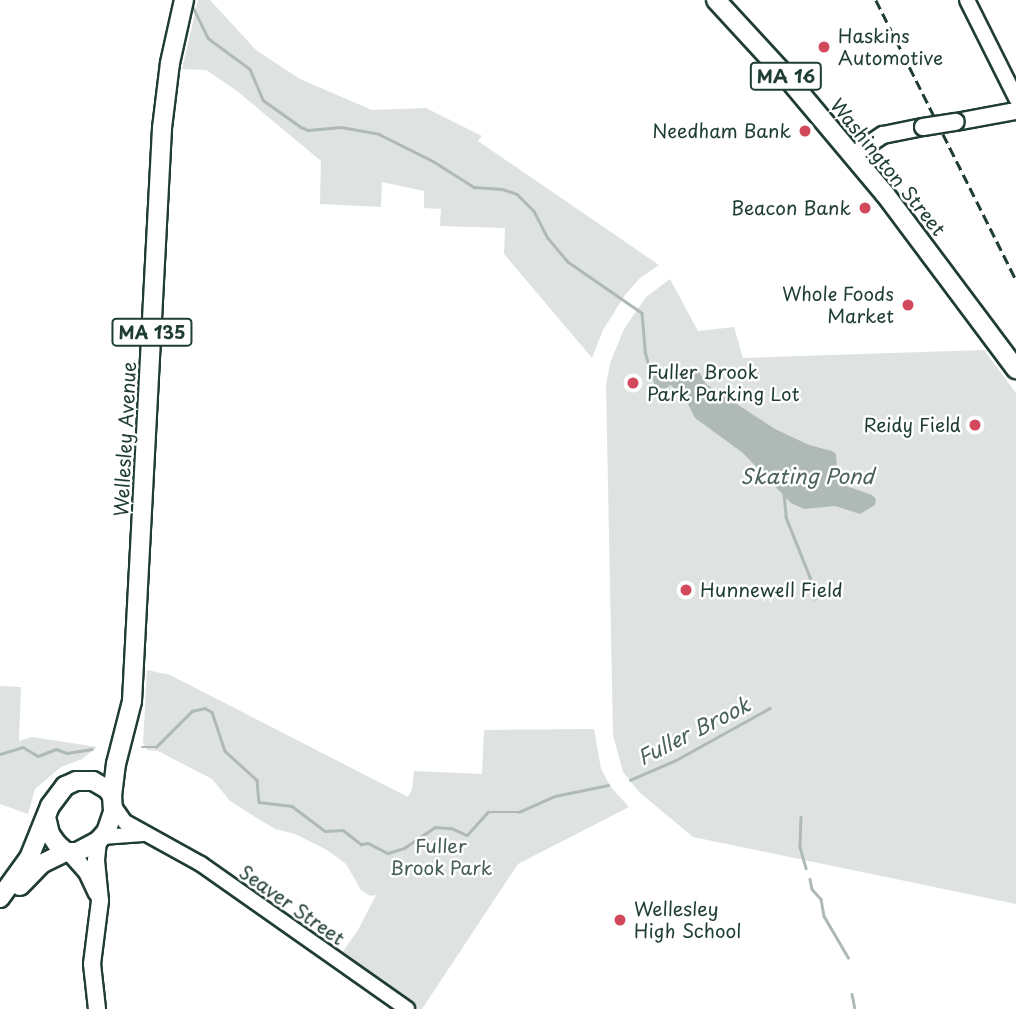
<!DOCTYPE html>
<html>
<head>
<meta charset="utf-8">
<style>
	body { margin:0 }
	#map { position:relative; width:1016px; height:1009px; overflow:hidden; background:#fff; font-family:"Playpen Sans",sans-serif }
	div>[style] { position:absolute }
	.green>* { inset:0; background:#dee3e2 }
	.water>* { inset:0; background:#afbab7 }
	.stream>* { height:2.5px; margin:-1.25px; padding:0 1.25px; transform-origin:1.25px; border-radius:1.25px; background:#afbab7 }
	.roads { filter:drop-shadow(2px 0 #1f3d34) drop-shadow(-2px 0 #1f3d34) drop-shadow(0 2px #1f3d34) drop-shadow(0 -2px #1f3d34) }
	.tertiary>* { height:14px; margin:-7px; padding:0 7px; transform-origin:7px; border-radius:7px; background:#fff }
	.secondary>* { height:16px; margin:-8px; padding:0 8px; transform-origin:8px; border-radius:8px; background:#fff }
	.primary>* { height:18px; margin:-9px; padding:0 9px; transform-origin:9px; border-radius:9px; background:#fff }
	.rail>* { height:2.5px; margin-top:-1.25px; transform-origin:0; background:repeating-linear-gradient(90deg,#1f3d34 0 10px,transparent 0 15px) }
	.bridges { filter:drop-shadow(2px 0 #1f3d34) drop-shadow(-2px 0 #1f3d34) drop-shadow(0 2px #1f3d34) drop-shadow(0 -2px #1f3d34) }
	.secondary-bridge>* { height:16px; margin:-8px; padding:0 8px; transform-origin:8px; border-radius:8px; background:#fff }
	.dots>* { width:19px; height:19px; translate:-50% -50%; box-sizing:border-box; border:4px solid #fff; border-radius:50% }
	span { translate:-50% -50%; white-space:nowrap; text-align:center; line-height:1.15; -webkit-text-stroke:5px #fff; paint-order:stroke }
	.shield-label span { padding:2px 5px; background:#fff; border:2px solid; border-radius:5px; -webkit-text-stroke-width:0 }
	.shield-label { font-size:18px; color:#1f3d34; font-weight:700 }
	.poi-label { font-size:19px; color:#1f3d34 }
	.left { translate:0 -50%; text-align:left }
	.right { translate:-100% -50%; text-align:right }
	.street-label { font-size:19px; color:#1f3d34 }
	.park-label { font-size:19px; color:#455e57 }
	.water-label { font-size:21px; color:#4a625b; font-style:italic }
</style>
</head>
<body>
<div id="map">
	<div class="green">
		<i style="clip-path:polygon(198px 0,210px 0,256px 50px,300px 79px,372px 110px,426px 108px,482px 136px,478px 141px,659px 265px,640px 278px,625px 295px,603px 330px,592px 358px,504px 254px,505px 228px,440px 226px,441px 209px,424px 208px,424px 191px,382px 182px,381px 207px,320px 204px,321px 161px,237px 91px,206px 70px,182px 69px)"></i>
		<i style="clip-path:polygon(670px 279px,698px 331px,734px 327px,743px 358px,984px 350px,1016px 393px,1016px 904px,693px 837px,639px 792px,623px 772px,613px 735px,606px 385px,610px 363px,624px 329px,646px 297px)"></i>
		<i style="clip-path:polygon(147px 670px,170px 675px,408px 797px,412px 789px,414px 771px,482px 774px,484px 730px,594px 729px,601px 769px,611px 787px,629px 807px,518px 864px,422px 1009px,418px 1009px,341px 954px,358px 930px,376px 895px,370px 896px,361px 890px,346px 864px,327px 850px,295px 834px,275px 829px,252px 815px,230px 801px,212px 779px,158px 751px,147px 750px,143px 743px)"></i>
		<i style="clip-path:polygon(0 686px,21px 687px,19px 741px,32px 737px,97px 747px,82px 759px,61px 767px,35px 789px,28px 814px,0 804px)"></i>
	</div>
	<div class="water">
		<i style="clip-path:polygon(691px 367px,700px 373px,706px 384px,775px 429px,809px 445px,832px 451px,836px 454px,838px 483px,872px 495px,876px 499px,875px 505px,860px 514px,835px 506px,804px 509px,791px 503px,743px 453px,695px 418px,686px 400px,671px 385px,665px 389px,656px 387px,651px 376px)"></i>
	</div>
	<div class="stream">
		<i style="left:193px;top:7px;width:34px;rotate:64deg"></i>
		<i style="left:208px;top:38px;width:52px;rotate:36.4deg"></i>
		<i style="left:250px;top:69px;width:34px;rotate:67deg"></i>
		<i style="left:263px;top:100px;width:47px;rotate:35.4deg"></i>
		<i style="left:301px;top:127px;width:8px;rotate:23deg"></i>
		<i style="left:308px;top:130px;width:33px;rotate:-5deg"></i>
		<i style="left:341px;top:127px;width:39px;rotate:10deg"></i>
		<i style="left:379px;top:134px;width:60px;rotate:26.6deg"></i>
		<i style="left:433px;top:161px;width:49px;rotate:32.4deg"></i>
		<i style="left:474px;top:187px;width:28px;rotate:4deg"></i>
		<i style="left:502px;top:189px;width:16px;rotate:18deg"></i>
		<i style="left:517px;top:194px;width:24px;rotate:45deg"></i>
		<i style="left:534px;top:211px;width:30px;rotate:63deg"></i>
		<i style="left:548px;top:238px;width:30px;rotate:50deg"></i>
		<i style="left:567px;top:261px;width:91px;rotate:34.7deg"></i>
		<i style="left:642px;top:313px;width:38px;rotate:85deg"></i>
		<i style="left:645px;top:351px;width:27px;rotate:75deg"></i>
		<i style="left:784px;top:492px;width:25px;rotate:85deg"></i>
		<i style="left:786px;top:517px;width:65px;rotate:68.2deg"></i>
		<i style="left:810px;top:577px;width:22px;rotate:77deg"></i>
		<i style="left:142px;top:747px;width:14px"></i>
		<i style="left:156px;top:747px;width:51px;rotate:-45deg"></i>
		<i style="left:192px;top:711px;width:13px;rotate:-13deg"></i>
		<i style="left:205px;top:708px;width:8px;rotate:30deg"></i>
		<i style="left:212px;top:712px;width:41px;rotate:71.6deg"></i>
		<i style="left:225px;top:751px;width:43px;rotate:42.2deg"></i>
		<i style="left:257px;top:780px;width:22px;rotate:85deg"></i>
		<i style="left:259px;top:802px;width:33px;rotate:7deg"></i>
		<i style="left:292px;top:806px;width:41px;rotate:37.1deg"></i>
		<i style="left:325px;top:831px;width:18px;rotate:-3deg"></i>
		<i style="left:343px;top:830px;width:23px;rotate:38deg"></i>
		<i style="left:361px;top:844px;width:7px;rotate:-8deg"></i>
		<i style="left:368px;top:843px;width:22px;rotate:27deg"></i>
		<i style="left:388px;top:853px;width:17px;rotate:-17deg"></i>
		<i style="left:404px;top:848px;width:37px;rotate:-34deg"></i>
		<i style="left:435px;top:827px;width:16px;rotate:4deg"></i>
		<i style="left:451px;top:828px;width:17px;rotate:24deg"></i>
		<i style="left:467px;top:835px;width:31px;rotate:-48deg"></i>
		<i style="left:488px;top:812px;width:31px"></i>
		<i style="left:519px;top:812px;width:39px;rotate:-24deg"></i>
		<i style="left:555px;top:796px;width:54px;rotate:-11.7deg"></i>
		<i style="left:0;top:754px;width:24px;rotate:-17deg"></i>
		<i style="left:23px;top:747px;width:17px;rotate:31deg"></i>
		<i style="left:38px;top:756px;width:19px;rotate:-21deg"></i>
		<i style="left:56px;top:749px;width:12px;rotate:20deg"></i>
		<i style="left:67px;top:753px;width:25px;rotate:-9deg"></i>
		<i style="left:630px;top:780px;width:50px;rotate:-23.5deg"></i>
		<i style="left:676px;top:760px;width:107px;rotate:-29deg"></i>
		<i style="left:801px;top:817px;width:30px;rotate:92deg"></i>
		<i style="left:800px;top:847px;width:22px;rotate:74deg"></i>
		<i style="left:810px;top:879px;width:10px;rotate:79deg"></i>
		<i style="left:812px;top:889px;width:13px;rotate:48deg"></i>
		<i style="left:821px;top:899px;width:17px;rotate:80deg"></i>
		<i style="left:824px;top:916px;width:48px;rotate:59.7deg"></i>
		<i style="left:852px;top:994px;width:15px;rotate:79deg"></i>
	</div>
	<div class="roads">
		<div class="tertiary">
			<i style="left:967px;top:0;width:110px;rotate:63.4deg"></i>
			<i style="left:113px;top:805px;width:21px;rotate:55deg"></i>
			<i style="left:125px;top:822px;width:87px;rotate:28.9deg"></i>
			<i style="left:201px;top:864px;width:252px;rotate:35.1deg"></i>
			<i style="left:102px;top:837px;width:41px;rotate:-4.2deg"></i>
		</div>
		<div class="secondary">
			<i style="left:956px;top:122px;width:61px;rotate:-10.4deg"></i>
			<i style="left:853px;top:155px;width:36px;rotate:-34deg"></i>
			<i style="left:883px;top:135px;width:41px;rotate:-11.3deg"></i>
			<i style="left:69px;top:852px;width:27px;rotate:48deg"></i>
			<i style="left:87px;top:872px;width:23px;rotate:65deg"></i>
			<i style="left:97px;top:1009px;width:45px;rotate:-96.3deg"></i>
			<i style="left:92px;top:964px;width:64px;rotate:-82.8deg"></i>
			<i style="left:100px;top:901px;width:41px;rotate:-95.6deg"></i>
			<i style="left:96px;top:860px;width:19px;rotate:-84deg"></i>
		</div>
		<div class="primary">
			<i style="left:716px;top:0;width:102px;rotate:47.4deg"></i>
			<i style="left:785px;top:75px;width:155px;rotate:50deg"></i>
			<i style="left:885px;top:194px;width:219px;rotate:53.2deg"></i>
			<i style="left:112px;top:796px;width:32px;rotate:-83deg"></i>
			<i style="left:116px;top:764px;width:65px;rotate:-75.7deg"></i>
			<i style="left:132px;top:701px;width:574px;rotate:-87deg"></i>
			<i style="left:162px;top:128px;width:65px;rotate:-83deg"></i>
			<i style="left:170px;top:63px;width:65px;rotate:-77.5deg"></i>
			<i style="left:20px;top:886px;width:30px;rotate:-46deg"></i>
			<i style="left:41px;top:864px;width:28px;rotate:-26deg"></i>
			<i style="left:0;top:898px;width:49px;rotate:-54.1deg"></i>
			<i style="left:29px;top:858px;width:56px;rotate:-68deg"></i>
			<i style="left:50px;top:806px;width:25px;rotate:-53deg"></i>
			<i style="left:65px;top:786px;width:12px;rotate:-24deg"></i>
			<i style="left:76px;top:781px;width:17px"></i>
			<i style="left:93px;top:781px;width:16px;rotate:30deg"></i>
			<i style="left:107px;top:789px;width:9px;rotate:54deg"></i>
			<i style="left:112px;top:796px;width:16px;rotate:86deg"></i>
			<i style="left:113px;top:812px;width:21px;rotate:109deg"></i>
			<i style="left:106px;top:832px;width:12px;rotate:132deg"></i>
			<i style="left:98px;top:841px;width:24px;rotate:152deg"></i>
			<i style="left:77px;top:852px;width:11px;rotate:180deg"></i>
			<i style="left:66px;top:852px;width:12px;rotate:-138deg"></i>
			<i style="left:57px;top:844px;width:12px;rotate:-125deg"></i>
			<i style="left:50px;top:834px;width:17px;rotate:-103deg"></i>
		</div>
	</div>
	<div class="rail">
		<i style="left:876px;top:0;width:313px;rotate:63.4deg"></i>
	</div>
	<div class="bridges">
		<div class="secondary-bridge">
			<i style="left:923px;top:127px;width:33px;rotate:-9deg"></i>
		</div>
	</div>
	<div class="dots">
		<i style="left:824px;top:47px;background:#d1495b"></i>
		<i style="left:805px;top:131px;background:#d1495b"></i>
		<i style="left:865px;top:208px;background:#d1495b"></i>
		<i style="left:908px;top:305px;background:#d1495b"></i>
		<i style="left:633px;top:383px;background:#d1495b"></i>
		<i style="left:975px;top:425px;background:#d1495b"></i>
		<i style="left:686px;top:590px;background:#d1495b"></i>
		<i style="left:620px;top:920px;background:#d1495b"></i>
	</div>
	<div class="shield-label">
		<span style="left:786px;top:76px">MA 16</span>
		<span style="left:152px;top:332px">MA 135</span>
	</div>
	<div class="poi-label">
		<span class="left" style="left:838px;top:47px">Haskins<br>Automotive</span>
		<span class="right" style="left:791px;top:131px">Needham Bank</span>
		<span class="right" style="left:851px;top:208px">Beacon Bank</span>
		<span class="right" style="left:894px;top:305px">Whole Foods<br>Market</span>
		<span class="left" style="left:647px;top:383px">Fuller Brook<br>Park Parking Lot</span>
		<span class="right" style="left:961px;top:425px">Reidy Field</span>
		<span class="left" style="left:700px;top:590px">Hunnewell Field</span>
		<span class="left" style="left:634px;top:920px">Wellesley<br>High School</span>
	</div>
	<div class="street-label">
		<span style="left:888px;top:167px;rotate:51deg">Washington Street</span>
		<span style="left:125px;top:439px;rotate:-87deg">Wellesley Avenue</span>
		<span style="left:292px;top:905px;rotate:35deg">Seaver Street</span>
	</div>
	<div class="park-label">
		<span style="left:441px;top:857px">Fuller<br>Brook Park</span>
	</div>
	<div class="water-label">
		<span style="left:807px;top:475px">Skating Pond</span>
		<span style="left:693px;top:730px;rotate:-27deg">Fuller Brook</span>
	</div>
</div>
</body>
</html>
